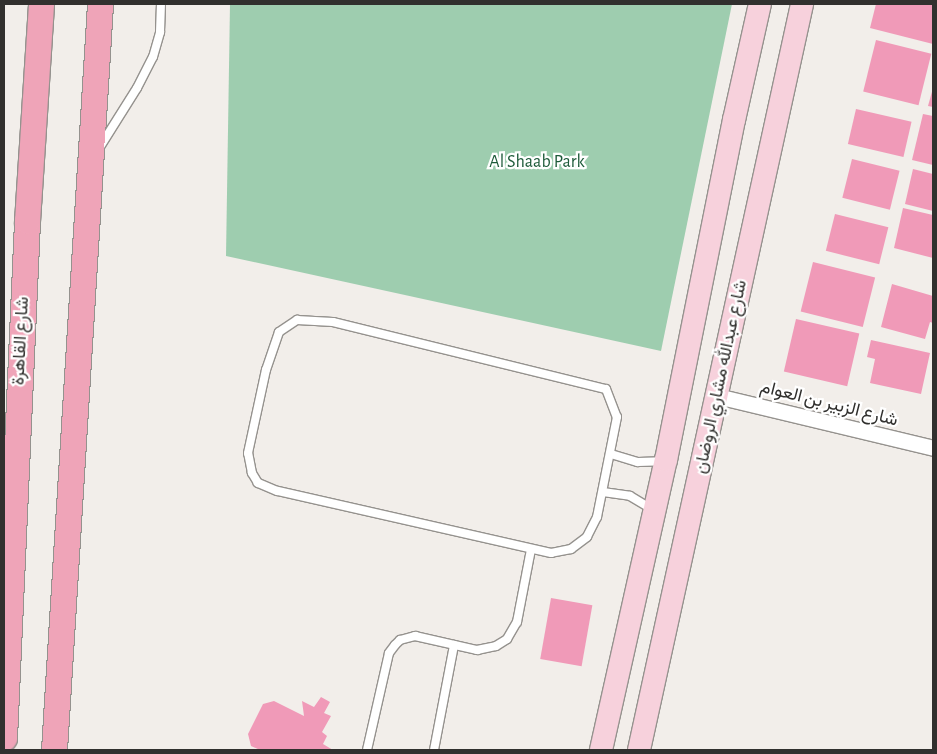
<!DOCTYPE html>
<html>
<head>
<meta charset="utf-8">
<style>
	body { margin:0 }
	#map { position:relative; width:937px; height:754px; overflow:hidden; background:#f2eeea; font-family:"Alegreya Sans",Vazirmatn,sans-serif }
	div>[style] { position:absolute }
	.green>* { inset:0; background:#9ecdaf }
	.building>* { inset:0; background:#f09ab8; transform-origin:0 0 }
	.roads { filter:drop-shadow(1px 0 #95928e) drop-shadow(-1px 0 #95928e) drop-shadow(0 1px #95928e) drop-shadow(0 -1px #95928e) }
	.lane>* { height:8px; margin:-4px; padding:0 4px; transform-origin:4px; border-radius:4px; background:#fff }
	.street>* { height:15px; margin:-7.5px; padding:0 7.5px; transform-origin:7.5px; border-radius:7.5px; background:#fff }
	.secondary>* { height:22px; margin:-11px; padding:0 11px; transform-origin:11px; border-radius:11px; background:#f7d1dc }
	.primary>* { height:25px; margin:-12.5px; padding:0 12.5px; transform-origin:12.5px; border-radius:12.5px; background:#efa4b8 }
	span { translate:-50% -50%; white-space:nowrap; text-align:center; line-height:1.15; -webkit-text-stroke:4.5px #fff; paint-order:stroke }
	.park-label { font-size:18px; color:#1e5b3a }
	.street-label { font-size:18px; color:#31302e }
	.frame { position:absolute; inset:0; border:5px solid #31302e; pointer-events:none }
</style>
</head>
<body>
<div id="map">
	<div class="green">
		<i style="clip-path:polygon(230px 4px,732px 4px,661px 351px,226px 256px)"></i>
	</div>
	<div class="building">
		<i style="clip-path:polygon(876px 4px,933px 4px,933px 44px,870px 28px)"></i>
		<i style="left:876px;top:40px;width:57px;height:53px;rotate:14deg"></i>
		<i style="clip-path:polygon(933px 88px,933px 107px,928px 106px)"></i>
		<i style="left:856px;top:109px;width:57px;height:36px;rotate:13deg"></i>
		<i style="clip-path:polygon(923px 114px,933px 116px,933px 165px,912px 160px)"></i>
		<i style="left:852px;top:159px;width:49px;height:40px;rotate:14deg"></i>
		<i style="clip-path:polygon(913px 169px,933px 174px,933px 211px,905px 204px)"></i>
		<i style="clip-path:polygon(903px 208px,933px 215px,933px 258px,894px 248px)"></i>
		<i style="left:835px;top:214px;width:55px;height:38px;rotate:14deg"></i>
		<i style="left:813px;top:262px;width:64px;height:51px;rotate:14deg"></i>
		<i style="clip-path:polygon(892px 284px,933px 296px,933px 323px,930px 322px,925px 339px,881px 327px)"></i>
		<i style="left:796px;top:319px;width:65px;height:54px;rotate:13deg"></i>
		<i style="clip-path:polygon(871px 340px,930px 353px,921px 394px,870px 383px,875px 359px,867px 357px)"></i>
		<i style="left:551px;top:598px;width:42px;height:62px;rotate:10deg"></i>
		<i style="clip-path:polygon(321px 697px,330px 702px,324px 713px,331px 716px,322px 732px,327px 736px,323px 744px,333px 750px,260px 750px,251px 746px,248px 734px,263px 704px,274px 701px,304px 716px,302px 701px,314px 707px)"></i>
	</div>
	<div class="roads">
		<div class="lane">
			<i style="left:98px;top:150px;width:73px;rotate:-57.8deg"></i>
			<i style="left:137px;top:88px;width:35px;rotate:-63deg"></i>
			<i style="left:153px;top:57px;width:26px;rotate:-74deg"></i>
			<i style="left:160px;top:32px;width:28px;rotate:-88deg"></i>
			<i style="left:297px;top:320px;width:36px;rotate:3deg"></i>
			<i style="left:333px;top:322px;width:281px;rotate:13.8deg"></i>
			<i style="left:606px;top:389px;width:30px;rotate:69deg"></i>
			<i style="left:617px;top:417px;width:102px;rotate:101.3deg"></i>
			<i style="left:597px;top:517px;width:22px;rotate:117deg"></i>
			<i style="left:587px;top:537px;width:20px;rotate:143deg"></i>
			<i style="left:571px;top:549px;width:20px;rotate:169deg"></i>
			<i style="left:551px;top:553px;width:281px;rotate:-167.2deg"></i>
			<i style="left:277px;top:491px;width:21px;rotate:-157deg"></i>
			<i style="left:258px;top:483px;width:12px;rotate:-121deg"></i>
			<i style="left:252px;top:473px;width:20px;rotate:-101deg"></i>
			<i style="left:248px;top:453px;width:85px;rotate:-77.8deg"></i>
			<i style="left:266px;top:370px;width:40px;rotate:-71.1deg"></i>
			<i style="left:279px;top:332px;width:22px;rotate:-34deg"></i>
			<i style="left:611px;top:454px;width:28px;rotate:17deg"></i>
			<i style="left:638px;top:462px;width:24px;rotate:-2deg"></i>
			<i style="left:603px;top:492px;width:27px;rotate:8deg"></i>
			<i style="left:630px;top:496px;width:26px;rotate:31deg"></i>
			<i style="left:367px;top:750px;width:99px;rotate:-77.2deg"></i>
			<i style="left:389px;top:653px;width:10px;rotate:-53deg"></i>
			<i style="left:395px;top:645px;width:7px;rotate:-45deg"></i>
			<i style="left:400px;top:640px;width:16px;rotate:-15deg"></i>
			<i style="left:415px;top:636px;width:64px;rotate:12.7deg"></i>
			<i style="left:477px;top:650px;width:19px;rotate:-12deg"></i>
			<i style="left:496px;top:646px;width:13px;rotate:-32deg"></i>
			<i style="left:507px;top:639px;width:20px;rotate:-60deg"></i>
			<i style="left:517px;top:622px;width:74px;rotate:-79.1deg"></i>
			<i style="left:434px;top:750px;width:107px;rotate:-79.2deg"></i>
		</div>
		<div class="street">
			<i style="left:717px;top:396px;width:222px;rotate:13.5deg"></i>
		</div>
		<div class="secondary">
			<i style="left:601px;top:750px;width:297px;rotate:-77.4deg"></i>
			<i style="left:666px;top:460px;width:347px;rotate:-78.7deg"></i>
			<i style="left:734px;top:120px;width:119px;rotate:-77.4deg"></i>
			<i style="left:639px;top:750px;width:764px;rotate:-77.67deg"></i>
		</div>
		<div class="primary">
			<i style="left:4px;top:738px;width:518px;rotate:-87.45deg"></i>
			<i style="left:27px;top:221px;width:217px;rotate:-86.3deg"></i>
			<i style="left:54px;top:750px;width:747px;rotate:-86.47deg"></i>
		</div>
	</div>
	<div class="park-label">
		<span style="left:537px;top:162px">Al Shaab Park</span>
	</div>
	<div class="street-label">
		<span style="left:21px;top:341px;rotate:-87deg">شارع القاهرة</span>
		<span style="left:721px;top:377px;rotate:-78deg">شارع عبدالله مشاري الروضان</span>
		<span style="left:829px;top:404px;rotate:14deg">شارع الزبير بن العوام</span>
	</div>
	<div class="frame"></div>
</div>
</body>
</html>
